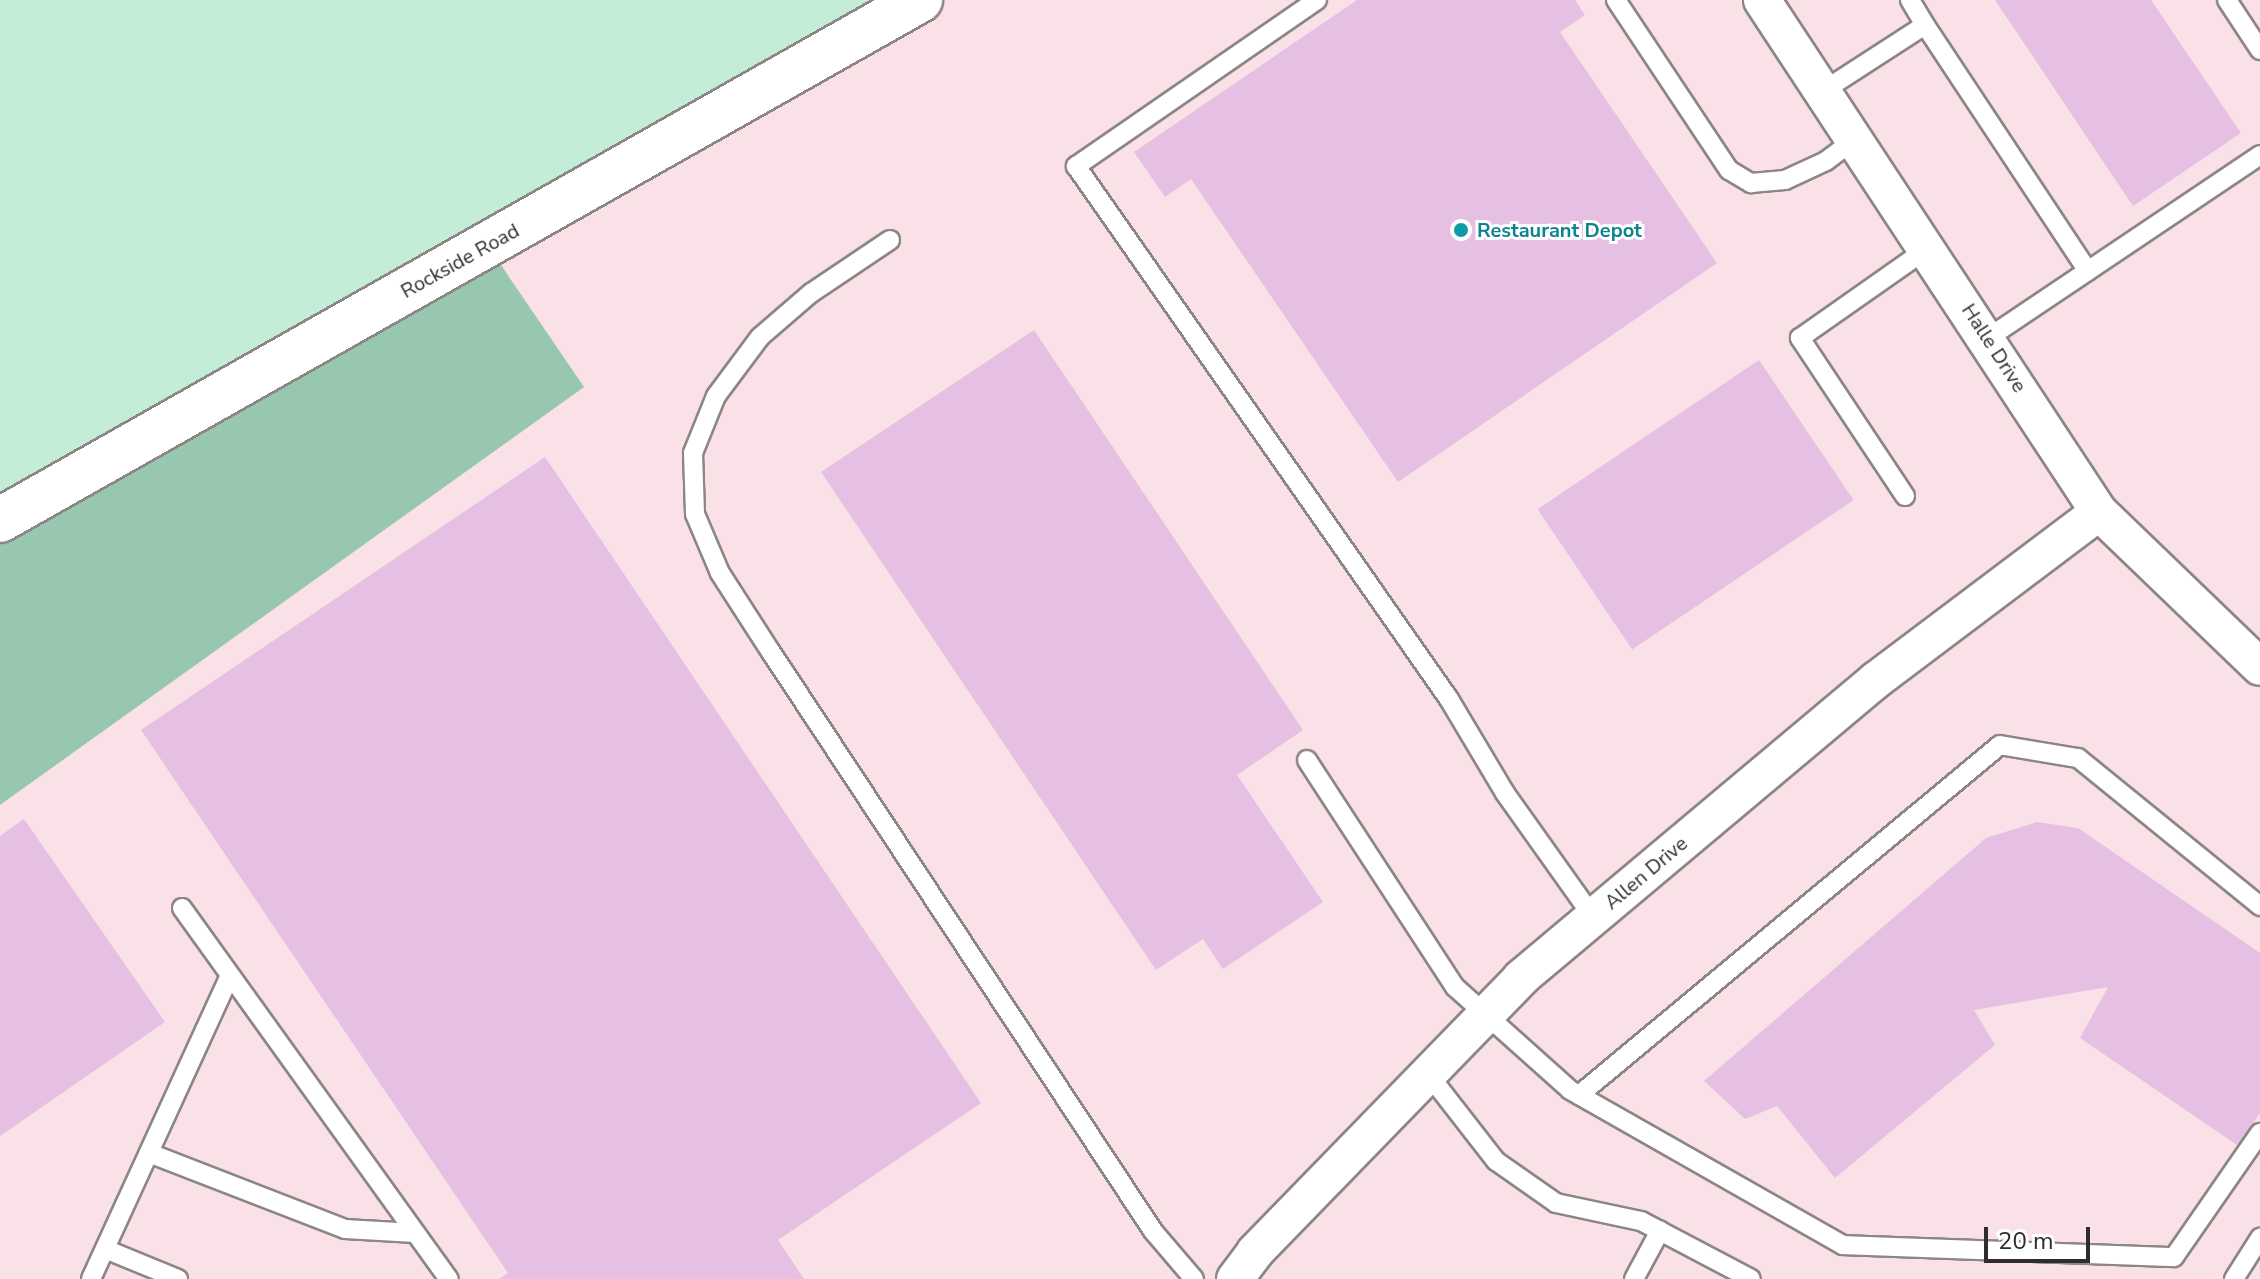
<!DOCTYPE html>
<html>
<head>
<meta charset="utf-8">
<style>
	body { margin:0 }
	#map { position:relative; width:2260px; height:1279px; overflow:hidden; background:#f7f0ee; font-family:"Nunito Sans",sans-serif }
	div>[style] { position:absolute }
	.industrial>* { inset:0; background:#fae0e7 }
	.green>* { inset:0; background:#c4edd8 }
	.forest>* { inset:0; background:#97c8af }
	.building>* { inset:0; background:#e6c0e2; transform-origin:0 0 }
	.roads { filter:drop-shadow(2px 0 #8c8684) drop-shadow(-2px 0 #8c8684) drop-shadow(0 2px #8c8684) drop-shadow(0 -2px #8c8684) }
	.service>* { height:18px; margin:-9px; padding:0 9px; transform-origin:9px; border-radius:9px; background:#fff }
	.minor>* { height:36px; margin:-18px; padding:0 18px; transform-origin:18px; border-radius:18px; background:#fff }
	.primary>* { height:44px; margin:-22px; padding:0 22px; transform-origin:22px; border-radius:22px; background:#fff }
	.dots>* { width:22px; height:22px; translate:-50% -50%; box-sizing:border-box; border:4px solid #fff; border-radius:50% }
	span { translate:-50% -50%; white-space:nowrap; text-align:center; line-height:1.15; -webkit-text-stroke:6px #fff; paint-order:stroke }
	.culture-label { font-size:20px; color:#0d838f; font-weight:700 }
	.left { translate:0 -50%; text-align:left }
	.street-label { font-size:20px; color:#2f2c2c }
	.scale { position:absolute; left:1984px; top:1227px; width:106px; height:36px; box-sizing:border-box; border:4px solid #2f2c2c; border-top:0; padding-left:10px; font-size:24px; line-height:28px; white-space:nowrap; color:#2f2c2c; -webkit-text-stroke:6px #fff; paint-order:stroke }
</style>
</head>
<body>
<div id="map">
	<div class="industrial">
		<i style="clip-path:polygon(920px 0,2260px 0,2260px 1279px,0 1279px,0 805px,583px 387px,488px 246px)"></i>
	</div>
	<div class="green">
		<i style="clip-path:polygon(0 0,920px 0,0 520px)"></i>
	</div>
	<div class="forest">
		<i style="clip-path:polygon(488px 246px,584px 387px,0 805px,0 520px)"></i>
	</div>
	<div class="building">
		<i style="clip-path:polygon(1357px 0,1575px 0,1585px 15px,1560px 32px,1717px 263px,1398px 482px,1191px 179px,1165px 197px,1134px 152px)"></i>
		<i style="clip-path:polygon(1995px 0,2151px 0,2241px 133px,2133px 206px)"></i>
		<i style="clip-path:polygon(1034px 330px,1303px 730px,1237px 775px,1323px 902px,1223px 969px,1203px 939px,1156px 970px,821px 472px)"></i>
		<i style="left:1759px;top:360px;width:169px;height:267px;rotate:56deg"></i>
		<i style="clip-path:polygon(545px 457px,981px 1103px,778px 1240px,804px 1279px,499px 1279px,508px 1273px,141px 730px)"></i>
		<i style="clip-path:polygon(24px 819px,165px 1022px,0 1136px,0 836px)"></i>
		<i style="clip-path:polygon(2037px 822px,2078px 828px,2260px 953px,2260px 1113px,2237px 1145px,2080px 1038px,2108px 987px,1974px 1010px,1995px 1045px,1835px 1178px,1777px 1106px,1745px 1119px,1704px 1081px,1986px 838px)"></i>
	</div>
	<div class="roads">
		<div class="service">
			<i style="left:1317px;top:0;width:293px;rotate:145.4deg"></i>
			<i style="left:1076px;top:166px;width:651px;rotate:55.02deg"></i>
			<i style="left:1449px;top:699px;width:109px;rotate:59.2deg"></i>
			<i style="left:1505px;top:793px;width:152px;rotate:54.6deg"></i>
			<i style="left:1616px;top:0;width:204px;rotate:56.4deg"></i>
			<i style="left:1729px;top:170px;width:26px;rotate:31deg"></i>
			<i style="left:1751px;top:183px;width:34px;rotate:-5deg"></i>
			<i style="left:1785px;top:180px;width:45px;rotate:-24.9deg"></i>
			<i style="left:1826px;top:161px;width:36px;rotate:-37deg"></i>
			<i style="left:2227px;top:0;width:60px;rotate:56.6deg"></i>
			<i style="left:1925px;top:25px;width:295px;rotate:56.5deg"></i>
			<i style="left:1823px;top:91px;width:121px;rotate:-32.9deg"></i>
			<i style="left:1925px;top:25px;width:29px;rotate:-121deg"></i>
			<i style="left:890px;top:240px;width:95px;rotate:146.1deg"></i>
			<i style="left:811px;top:293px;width:67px;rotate:139.2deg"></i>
			<i style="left:760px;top:337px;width:74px;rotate:126.7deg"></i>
			<i style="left:716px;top:396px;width:61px;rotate:112deg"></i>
			<i style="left:693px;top:453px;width:61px;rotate:88.1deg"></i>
			<i style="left:695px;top:514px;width:64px;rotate:67deg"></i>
			<i style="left:720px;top:573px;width:94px;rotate:57.2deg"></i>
			<i style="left:771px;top:652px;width:694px;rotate:56.58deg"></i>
			<i style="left:1153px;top:1231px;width:63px;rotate:49.5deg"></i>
			<i style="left:1988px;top:338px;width:328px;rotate:-33.9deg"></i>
			<i style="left:1905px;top:496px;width:190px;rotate:-123.6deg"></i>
			<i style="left:1800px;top:338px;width:156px;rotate:-35.1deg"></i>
			<i style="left:1307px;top:760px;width:271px;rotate:56.9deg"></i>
			<i style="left:1455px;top:987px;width:154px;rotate:41.8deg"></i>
			<i style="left:1570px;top:1090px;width:314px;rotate:29.6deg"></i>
			<i style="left:1843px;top:1245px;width:331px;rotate:2.1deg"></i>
			<i style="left:2174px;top:1257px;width:151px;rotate:-55.3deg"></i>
			<i style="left:182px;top:908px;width:457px;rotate:54.3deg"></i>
			<i style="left:1429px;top:1075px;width:109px;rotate:52.1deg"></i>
			<i style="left:1496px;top:1161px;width:73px;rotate:35deg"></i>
			<i style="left:1556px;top:1203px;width:87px;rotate:12deg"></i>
			<i style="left:1641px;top:1221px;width:124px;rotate:27.8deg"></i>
			<i style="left:1579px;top:1095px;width:547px;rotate:-39.74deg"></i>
			<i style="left:2000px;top:745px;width:79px;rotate:9.5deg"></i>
			<i style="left:2078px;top:758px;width:235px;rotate:39.1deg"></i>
			<i style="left:149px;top:1153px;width:210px;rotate:21.2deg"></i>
			<i style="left:345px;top:1229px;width:70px;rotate:3.3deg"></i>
			<i style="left:105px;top:1249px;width:79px;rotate:22.3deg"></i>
			<i style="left:91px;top:1279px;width:331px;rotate:-65.4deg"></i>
			<i style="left:1634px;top:1279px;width:55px;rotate:-61.6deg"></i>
			<i style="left:2234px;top:1279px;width:49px;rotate:-57.6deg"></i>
		</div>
		<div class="minor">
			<i style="left:1762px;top:0;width:613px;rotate:56.65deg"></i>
			<i style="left:2099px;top:512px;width:223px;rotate:43.9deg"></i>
			<i style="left:1235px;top:1279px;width:34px;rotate:-53deg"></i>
			<i style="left:1255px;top:1252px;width:382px;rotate:-45.8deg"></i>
			<i style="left:1521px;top:978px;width:463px;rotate:-40deg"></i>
			<i style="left:1876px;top:680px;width:279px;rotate:-37deg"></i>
		</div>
		<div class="primary">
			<i style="left:0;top:520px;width:1057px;rotate:-29.48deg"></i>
		</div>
	</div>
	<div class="dots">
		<i style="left:1461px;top:230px;background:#0f9aa8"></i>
	</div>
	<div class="culture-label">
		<span class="left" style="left:1477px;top:230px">Restaurant Depot</span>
	</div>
	<div class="street-label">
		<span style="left:460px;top:261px;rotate:-29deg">Rockside Road</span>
		<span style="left:1994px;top:348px;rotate:57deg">Halle Drive</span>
		<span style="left:1646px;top:873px;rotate:-40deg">Allen Drive</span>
	</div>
	<div class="scale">20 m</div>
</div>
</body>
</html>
